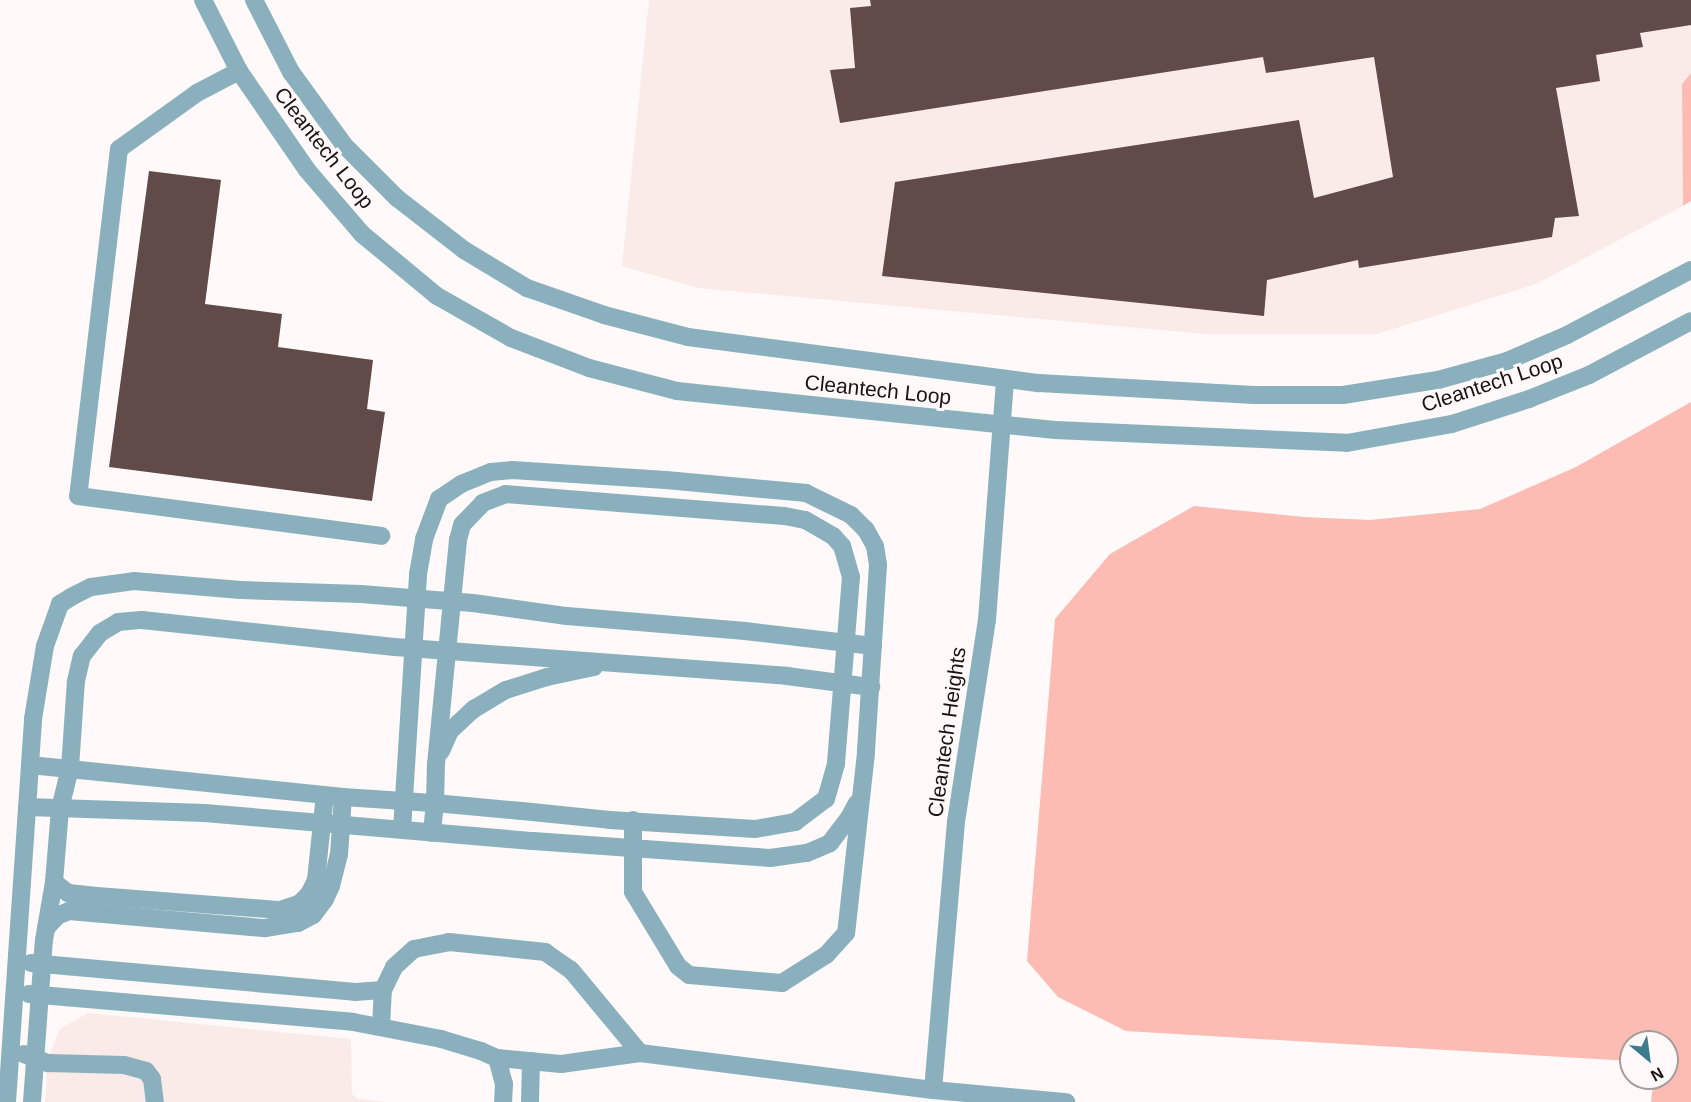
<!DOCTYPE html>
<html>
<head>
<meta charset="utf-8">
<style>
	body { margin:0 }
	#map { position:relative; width:1691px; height:1102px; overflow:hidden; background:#fff9f9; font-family:Arial,sans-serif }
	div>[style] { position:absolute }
	.built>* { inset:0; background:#faebe9 }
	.green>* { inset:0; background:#fcbbb3 }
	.building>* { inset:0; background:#614b48 }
	.service>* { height:18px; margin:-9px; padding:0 9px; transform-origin:9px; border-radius:9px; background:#8ab0be }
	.minor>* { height:18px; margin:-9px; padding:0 9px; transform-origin:9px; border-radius:9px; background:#8ab0be }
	span { translate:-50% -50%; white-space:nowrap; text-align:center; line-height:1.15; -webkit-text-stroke:6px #fff9f9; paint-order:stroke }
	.street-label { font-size:21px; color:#1b1211 }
	.north { position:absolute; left:1619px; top:1030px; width:60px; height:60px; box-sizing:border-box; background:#fff9f9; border:2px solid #a49d9c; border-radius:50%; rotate:151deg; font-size:16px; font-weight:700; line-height:24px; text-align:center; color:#1b1211 }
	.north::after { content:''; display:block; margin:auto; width:21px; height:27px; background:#3d7b91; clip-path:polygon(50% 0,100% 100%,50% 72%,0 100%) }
</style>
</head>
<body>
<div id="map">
	<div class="built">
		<i style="clip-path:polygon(649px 0,1691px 0,1691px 73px,1682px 84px,1683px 206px,1536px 284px,1377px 334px,1205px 334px,699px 288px,622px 266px)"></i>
		<i style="clip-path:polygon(88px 1013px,351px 1039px,352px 1094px,358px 1099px,387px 1102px,45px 1102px,48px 1059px,60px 1029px)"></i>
	</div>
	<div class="green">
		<i style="clip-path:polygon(1691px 73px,1691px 201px,1683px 206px,1682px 84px)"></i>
		<i style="clip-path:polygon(1691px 402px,1691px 1102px,1651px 1102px,1654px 1078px,1667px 1078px,1667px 1042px,1631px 1042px,1631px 1061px,1126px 1031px,1058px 997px,1027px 961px,1055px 619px,1110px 554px,1194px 506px,1304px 517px,1370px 520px,1480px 509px,1576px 467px)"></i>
	</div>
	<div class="building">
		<i style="clip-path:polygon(870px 0,1691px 0,1691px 25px,1640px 33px,1643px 47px,1596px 55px,1600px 81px,1556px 88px,1579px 216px,1555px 218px,1552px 237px,1359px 268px,1358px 260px,1267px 280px,1264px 316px,882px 276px,895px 182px,1299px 120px,1314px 198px,1393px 177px,1374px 57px,1266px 73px,1263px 57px,840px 123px,830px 70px,855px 68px,850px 8px,871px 6px)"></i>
		<i style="clip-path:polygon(149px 171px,221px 180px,205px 304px,282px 314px,278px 347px,373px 360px,367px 409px,385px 412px,372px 501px,109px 467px)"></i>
	</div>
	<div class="service">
		<i style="left:239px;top:71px;width:47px;rotate:152.4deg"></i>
		<i style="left:197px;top:93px;width:96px;rotate:144.3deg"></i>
		<i style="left:119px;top:149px;width:349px;rotate:96.7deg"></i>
		<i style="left:78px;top:496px;width:306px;rotate:7.5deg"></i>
		<i style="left:441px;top:751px;width:22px;rotate:-66deg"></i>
		<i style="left:450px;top:731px;width:33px;rotate:-43deg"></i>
		<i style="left:474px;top:709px;width:37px;rotate:-31deg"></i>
		<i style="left:506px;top:690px;width:43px;rotate:-17.6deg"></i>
		<i style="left:547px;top:677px;width:48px;rotate:-12deg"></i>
		<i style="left:30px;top:765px;width:315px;rotate:5.8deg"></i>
		<i style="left:343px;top:797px;width:61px;rotate:3.8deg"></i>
		<i style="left:404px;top:801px;width:31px;rotate:4deg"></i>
		<i style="left:435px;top:803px;width:87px;rotate:5.3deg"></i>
		<i style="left:522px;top:811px;width:88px;rotate:5.8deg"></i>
		<i style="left:610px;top:820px;width:145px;rotate:3.6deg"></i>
		<i style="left:755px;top:829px;width:41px;rotate:-9.9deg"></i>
		<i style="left:795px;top:822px;width:39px;rotate:-37deg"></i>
		<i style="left:826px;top:799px;width:37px;rotate:-74deg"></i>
		<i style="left:836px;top:763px;width:187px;rotate:-85.4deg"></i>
		<i style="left:851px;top:577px;width:32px;rotate:-106deg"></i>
		<i style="left:842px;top:546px;width:13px;rotate:-132deg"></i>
		<i style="left:833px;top:536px;width:32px;rotate:-150deg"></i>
		<i style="left:805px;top:520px;width:21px;rotate:-169deg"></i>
		<i style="left:784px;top:516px;width:279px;rotate:-175.5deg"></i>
		<i style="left:506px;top:494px;width:25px;rotate:159deg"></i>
		<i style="left:483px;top:503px;width:30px;rotate:134deg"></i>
		<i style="left:462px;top:525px;width:16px;rotate:105deg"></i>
		<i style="left:458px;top:540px;width:224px;rotate:95.6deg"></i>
		<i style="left:436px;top:763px;width:40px;rotate:91.4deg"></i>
		<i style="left:435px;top:803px;width:30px;rotate:96deg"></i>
		<i style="left:27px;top:807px;width:178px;rotate:1.9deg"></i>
		<i style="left:205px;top:813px;width:329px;rotate:4.9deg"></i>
		<i style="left:533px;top:841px;width:238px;rotate:4.1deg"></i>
		<i style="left:770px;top:858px;width:37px;rotate:-8deg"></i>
		<i style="left:807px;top:853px;width:25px;rotate:-23deg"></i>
		<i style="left:830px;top:843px;width:31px;rotate:-53deg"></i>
		<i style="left:849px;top:818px;width:17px;rotate:-62deg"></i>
		<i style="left:402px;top:830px;width:256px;rotate:-86.4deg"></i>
		<i style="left:418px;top:574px;width:36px;rotate:-80deg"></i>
		<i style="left:424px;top:539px;width:43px;rotate:-69.4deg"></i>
		<i style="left:439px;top:499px;width:27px;rotate:-34deg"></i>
		<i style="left:461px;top:484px;width:32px;rotate:-22deg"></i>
		<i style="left:491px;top:472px;width:21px;rotate:-5deg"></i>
		<i style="left:512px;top:470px;width:154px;rotate:3.7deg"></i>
		<i style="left:666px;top:480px;width:141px;rotate:5.3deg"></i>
		<i style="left:806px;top:493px;width:50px;rotate:26.1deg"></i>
		<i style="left:851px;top:515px;width:21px;rotate:45deg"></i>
		<i style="left:866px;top:530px;width:18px;rotate:61deg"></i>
		<i style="left:875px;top:546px;width:19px;rotate:81deg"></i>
		<i style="left:878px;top:565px;width:188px;rotate:93.7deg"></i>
		<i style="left:866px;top:753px;width:181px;rotate:96.3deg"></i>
		<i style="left:846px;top:933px;width:30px;rotate:132deg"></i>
		<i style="left:826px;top:955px;width:52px;rotate:147.5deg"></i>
		<i style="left:782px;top:983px;width:93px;rotate:-175.1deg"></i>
		<i style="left:689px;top:975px;width:14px;rotate:-141deg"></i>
		<i style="left:678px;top:966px;width:87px;rotate:-121.3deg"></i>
		<i style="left:633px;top:892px;width:72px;rotate:-90deg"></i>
		<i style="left:54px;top:882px;width:18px;rotate:38deg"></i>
		<i style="left:68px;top:893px;width:29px;rotate:6deg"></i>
		<i style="left:97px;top:896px;width:184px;rotate:4.4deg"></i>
		<i style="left:280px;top:910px;width:20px;rotate:-18deg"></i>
		<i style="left:299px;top:904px;width:14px;rotate:-45deg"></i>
		<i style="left:309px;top:894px;width:16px;rotate:-63deg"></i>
		<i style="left:316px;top:880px;width:85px;rotate:-84deg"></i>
		<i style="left:46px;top:928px;width:16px;rotate:-47deg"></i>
		<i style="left:57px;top:916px;width:13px;rotate:-23deg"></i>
		<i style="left:69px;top:911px;width:197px;rotate:5deg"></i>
		<i style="left:265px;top:928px;width:33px;rotate:-9deg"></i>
		<i style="left:298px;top:923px;width:17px;rotate:-28deg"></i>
		<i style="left:313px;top:915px;width:20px;rotate:-53deg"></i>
		<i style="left:325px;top:899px;width:14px;rotate:-65deg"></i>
		<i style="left:331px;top:886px;width:32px;rotate:-76deg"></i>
		<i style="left:339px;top:855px;width:58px;rotate:-86.1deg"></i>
		<i style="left:31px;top:963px;width:325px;rotate:5.1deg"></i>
		<i style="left:29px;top:994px;width:325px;rotate:4.9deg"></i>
		<i style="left:24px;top:1054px;width:26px;rotate:21deg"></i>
		<i style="left:48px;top:1063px;width:76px;rotate:1.5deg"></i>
		<i style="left:124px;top:1065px;width:23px;rotate:15deg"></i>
		<i style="left:146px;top:1071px;width:10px;rotate:53deg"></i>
		<i style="left:152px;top:1079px;width:23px;rotate:83deg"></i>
		<i style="left:497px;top:1058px;width:27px;rotate:75deg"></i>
		<i style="left:504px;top:1084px;width:18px;rotate:93deg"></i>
		<i style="left:7px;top:1102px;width:384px;rotate:-86.1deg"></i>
		<i style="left:33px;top:719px;width:74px;rotate:-80.7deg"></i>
		<i style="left:45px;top:646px;width:45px;rotate:-70.3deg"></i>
		<i style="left:60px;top:604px;width:13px;rotate:-32deg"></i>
		<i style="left:71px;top:597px;width:22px;rotate:-27deg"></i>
		<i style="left:91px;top:587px;width:43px;rotate:-7.9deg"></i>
		<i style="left:134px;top:581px;width:107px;rotate:4.8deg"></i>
		<i style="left:241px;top:590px;width:120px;rotate:1.9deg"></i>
		<i style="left:361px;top:594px;width:112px;rotate:4.6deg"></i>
		<i style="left:473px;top:603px;width:95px;rotate:7.9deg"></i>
		<i style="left:567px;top:616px;width:179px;rotate:4.8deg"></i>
		<i style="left:745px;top:631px;width:129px;rotate:6.7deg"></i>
		<i style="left:32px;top:1102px;width:162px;rotate:-85.8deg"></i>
		<i style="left:44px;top:940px;width:59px;rotate:-80.2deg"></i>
		<i style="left:54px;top:882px;width:73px;rotate:-85.3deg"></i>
		<i style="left:60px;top:809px;width:42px;rotate:-76.3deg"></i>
		<i style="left:70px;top:768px;width:87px;rotate:-86.1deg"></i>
		<i style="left:76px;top:681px;width:26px;rotate:-77deg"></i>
		<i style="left:82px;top:656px;width:29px;rotate:-52deg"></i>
		<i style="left:100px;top:633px;width:21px;rotate:-31deg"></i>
		<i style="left:118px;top:622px;width:24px;rotate:-5deg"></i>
		<i style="left:142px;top:620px;width:254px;rotate:6.1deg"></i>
		<i style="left:395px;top:647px;width:393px;rotate:4.2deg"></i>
		<i style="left:787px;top:676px;width:85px;rotate:7.5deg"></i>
		<i style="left:530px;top:1102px;width:41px;rotate:-88.6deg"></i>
	</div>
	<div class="minor">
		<i style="left:203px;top:0;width:80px;rotate:63.1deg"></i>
		<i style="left:239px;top:71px;width:120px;rotate:55.5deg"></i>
		<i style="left:307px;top:170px;width:84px;rotate:49.3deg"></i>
		<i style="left:362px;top:234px;width:97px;rotate:39.6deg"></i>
		<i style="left:437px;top:296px;width:85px;rotate:29.6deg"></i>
		<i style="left:511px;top:338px;width:84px;rotate:21deg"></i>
		<i style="left:589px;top:368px;width:91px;rotate:14.6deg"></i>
		<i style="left:677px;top:391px;width:380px;rotate:5.9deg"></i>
		<i style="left:1055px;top:430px;width:292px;rotate:2.5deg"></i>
		<i style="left:1347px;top:443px;width:107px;rotate:-10.3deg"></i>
		<i style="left:1452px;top:424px;width:81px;rotate:-18deg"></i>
		<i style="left:1529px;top:399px;width:65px;rotate:-21.8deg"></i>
		<i style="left:1589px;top:375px;width:115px;rotate:-27.9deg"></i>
		<i style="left:254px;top:0;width:81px;rotate:62.8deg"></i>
		<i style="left:291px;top:72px;width:90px;rotate:54deg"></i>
		<i style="left:344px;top:145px;width:75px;rotate:45deg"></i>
		<i style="left:397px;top:198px;width:85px;rotate:37.8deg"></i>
		<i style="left:464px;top:250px;width:74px;rotate:31.1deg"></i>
		<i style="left:527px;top:288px;width:82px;rotate:19.3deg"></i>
		<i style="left:604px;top:315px;width:87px;rotate:14.7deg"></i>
		<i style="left:688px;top:337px;width:354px;rotate:7.5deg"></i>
		<i style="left:1039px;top:383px;width:215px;rotate:3.2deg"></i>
		<i style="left:1254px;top:395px;width:89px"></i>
		<i style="left:1343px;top:395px;width:96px;rotate:-9deg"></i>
		<i style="left:1438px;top:380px;width:72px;rotate:-15.4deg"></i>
		<i style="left:1507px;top:361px;width:65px;rotate:-23.4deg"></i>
		<i style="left:1567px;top:335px;width:140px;rotate:-27.7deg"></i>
		<i style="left:355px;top:992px;width:28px;rotate:-4deg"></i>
		<i style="left:353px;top:1022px;width:90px;rotate:10.9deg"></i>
		<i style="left:441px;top:1039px;width:42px;rotate:16.7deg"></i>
		<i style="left:481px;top:1051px;width:17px;rotate:24deg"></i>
		<i style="left:497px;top:1058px;width:64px;rotate:5.4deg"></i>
		<i style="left:561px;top:1064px;width:80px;rotate:-7.9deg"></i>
		<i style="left:640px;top:1053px;width:295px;rotate:7.2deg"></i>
		<i style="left:933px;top:1090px;width:134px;rotate:5.2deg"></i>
		<i style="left:381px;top:1026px;width:36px;rotate:-87deg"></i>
		<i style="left:383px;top:990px;width:25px;rotate:-64deg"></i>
		<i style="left:394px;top:967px;width:27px;rotate:-42deg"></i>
		<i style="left:414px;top:949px;width:36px;rotate:-11deg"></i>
		<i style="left:449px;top:942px;width:97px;rotate:5.9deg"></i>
		<i style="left:545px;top:952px;width:32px;rotate:35deg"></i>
		<i style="left:571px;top:970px;width:108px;rotate:50.3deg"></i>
		<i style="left:933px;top:1090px;width:269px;rotate:-85.1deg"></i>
		<i style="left:956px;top:822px;width:204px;rotate:-81.3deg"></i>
		<i style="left:987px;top:620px;width:242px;rotate:-85.7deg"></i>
	</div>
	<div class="street-label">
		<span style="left:324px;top:148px;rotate:52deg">Cleantech Loop</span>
		<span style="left:1492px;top:383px;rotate:-18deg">Cleantech Loop</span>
		<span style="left:878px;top:390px;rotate:6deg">Cleantech Loop</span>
		<span style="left:947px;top:732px;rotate:-82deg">Cleantech Heights</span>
	</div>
	<div class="north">N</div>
</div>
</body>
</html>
